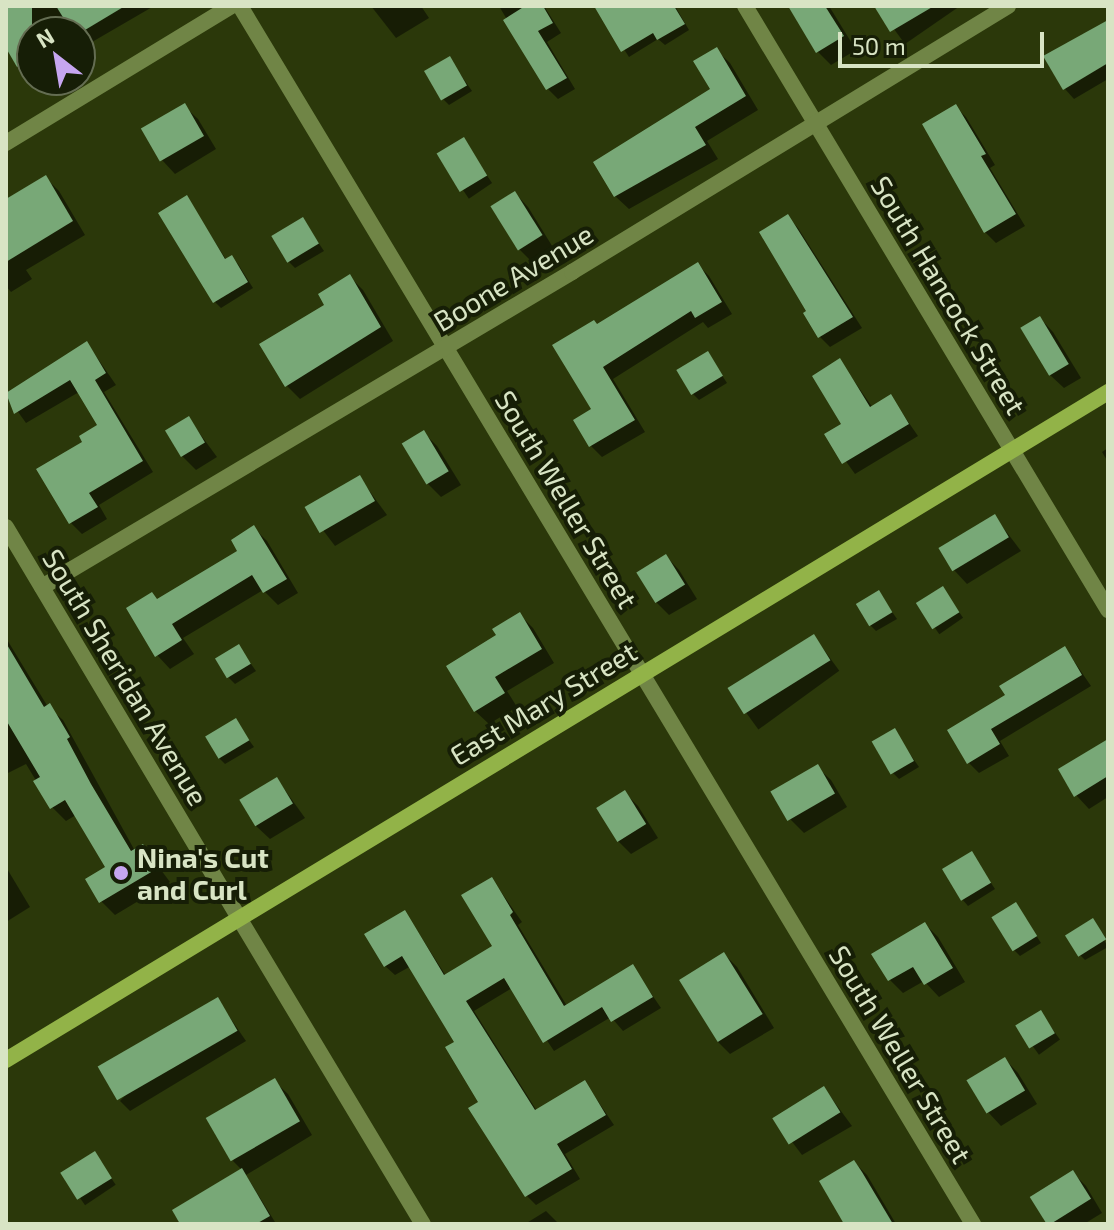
<!DOCTYPE html>
<html>
<head>
<meta charset="utf-8">
<style>
	body { margin:0 }
	#map { position:relative; width:1114px; height:1230px; overflow:hidden; background:#2b380a; font-family:"Exo 2",sans-serif }
	div>[style] { position:absolute }
	.shadow>* { inset:0; background:#0007; transform-origin:0 0 }
	.building>* { inset:0; background:#78a877; transform-origin:0 0 }
	.minor>* { height:16px; margin:-8px; padding:0 8px; transform-origin:8px; border-radius:8px; background:#708546 }
	.tertiary>* { height:16px; margin:-8px; padding:0 8px; transform-origin:8px; border-radius:8px; background:#708546 }
	.secondary>* { height:16px; margin:-8px; padding:0 8px; transform-origin:8px; border-radius:8px; background:#92b348 }
	.dots>* { width:22px; height:22px; translate:-50% -50%; box-sizing:border-box; border:4px solid #161e06; border-radius:50% }
	span { translate:-50% -50%; white-space:nowrap; text-align:center; line-height:1.15; -webkit-text-stroke:8px #161e06; paint-order:stroke }
	.street-label { font-size:28px; color:#d8e4c4 }
	.poi-label { font-size:28px; color:#d8e4c4; font-weight:700 }
	.left { translate:0 -50%; text-align:left }
	.frame { position:absolute; inset:0; border:8px solid #d8e4c4; pointer-events:none }
	.north { position:absolute; left:16px; top:16px; width:80px; height:80px; box-sizing:border-box; background:#161e06; border:2px solid #646d52; border-radius:50%; rotate:329deg; font-size:22px; font-weight:700; line-height:32px; text-align:center; color:#d8e4c4 }
	.north::after { content:''; display:block; margin:auto; width:28px; height:36px; background:#c6a6f0; clip-path:polygon(50% 0,100% 100%,50% 72%,0 100%) }
	.scale { position:absolute; left:838px; top:32px; width:206px; height:36px; box-sizing:border-box; border:4px solid #d8e4c4; border-top:0; padding-left:10px; font-size:24px; line-height:28px; white-space:nowrap; color:#d8e4c4; -webkit-text-stroke:6px #161e06; paint-order:stroke }
</style>
</head>
<body>
<div id="map">
	<div class="shadow">
		<i style="clip-path:polygon(6px 6px,154px 6px,80px 49px,80px 32px,32px 32px,30px 77px,6px 44px)"></i>
		<i style="clip-path:polygon(371px 6px,421px 6px,429px 18px,396px 38px)"></i>
		<i style="clip-path:polygon(499px 6px,544px 6px,561px 33px,547px 42px,575px 89px,558px 99px,548px 89px)"></i>
		<i style="clip-path:polygon(596px 6px,675px 6px,689px 30px,665px 45px,658px 39px,629px 57px)"></i>
		<i style="clip-path:polygon(795px 6px,829px 6px,856px 50px,831px 65px,818px 52px)"></i>
		<i style="clip-path:polygon(877px 6px,960px 6px,905px 44px)"></i>
		<i style="clip-path:polygon(1108px 22px,1108px 79px,1074px 99px,1065px 89px)"></i>
		<i style="clip-path:polygon(716px 50px,730px 63px,758px 110px,707px 141px,718px 159px,629px 209px,615px 196px,713px 90px)"></i>
		<i style="clip-path:polygon(449px 58px,472px 91px,449px 105px,443px 99px)"></i>
		<i style="clip-path:polygon(184px 106px,198px 119px,216px 149px,175px 174px,162px 160px)"></i>
		<i style="clip-path:polygon(955px 106px,966px 117px,995px 165px,990px 168px,1025px 226px,996px 243px,985px 232px)"></i>
		<i style="left:463px;top:140px;width:52px;height:28px;rotate:56deg"></i>
		<i style="clip-path:polygon(46px 178px,59px 191px,85px 235px,26px 270px,32px 279px,11px 292px,6px 286px,6px 207px)"></i>
		<i style="clip-path:polygon(515px 193px,528px 207px,554px 249px,532px 262px,519px 249px,493px 206px)"></i>
		<i style="clip-path:polygon(187px 198px,227px 261px,232px 258px,238px 264px,253px 288px,221px 308px,215px 302px)"></i>
		<i style="clip-path:polygon(788px 217px,798px 228px,862px 328px,830px 347px,820px 337px,809px 311px)"></i>
		<i style="clip-path:polygon(303px 220px,324px 251px,295px 268px,289px 262px)"></i>
		<i style="clip-path:polygon(698px 265px,709px 276px,732px 314px,708px 328px,703px 322px,613px 379px,645px 432px,602px 457px,591px 446px,597px 326px)"></i>
		<i style="clip-path:polygon(350px 277px,363px 290px,393px 341px,300px 399px,286px 385px,327px 306px)"></i>
		<i style="clip-path:polygon(1040px 318px,1053px 332px,1081px 378px,1064px 388px,1050px 375px)"></i>
		<i style="clip-path:polygon(87px 343px,116px 385px,104px 392px,153px 472px,99px 505px,107px 519px,82px 534px,71px 523px,85px 442px,100px 426px,79px 392px,26px 423px,6px 395px)"></i>
		<i style="clip-path:polygon(708px 354px,727px 383px,699px 400px,693px 394px)"></i>
		<i style="clip-path:polygon(840px 361px,873px 408px,891px 397px,918px 436px,855px 474px,827px 435px,844px 425px)"></i>
		<i style="clip-path:polygon(189px 419px,217px 457px,196px 470px,182px 456px)"></i>
		<i style="clip-path:polygon(424px 433px,437px 446px,461px 485px,441px 497px,428px 484px)"></i>
		<i style="clip-path:polygon(1108px 448px,1108px 462px,1102px 452px)"></i>
		<i style="clip-path:polygon(360px 478px,387px 515px,335px 546px,307px 509px)"></i>
		<i style="clip-path:polygon(995px 517px,1021px 551px,967px 584px,954px 570px)"></i>
		<i style="clip-path:polygon(254px 528px,267px 541px,298px 593px,278px 605px,263px 590px,183px 638px,194px 654px,170px 669px,157px 655px,158px 600px,240px 551px)"></i>
		<i style="clip-path:polygon(666px 556px,679px 570px,697px 599px,669px 615px,656px 602px,639px 573px)"></i>
		<i style="left:943px;top:589px;width:35px;height:29px;rotate:55deg"></i>
		<i style="clip-path:polygon(879px 593px,897px 619px,876px 631px,870px 625px)"></i>
		<i style="clip-path:polygon(520px 615px,533px 628px,554px 663px,507px 691px,517px 707px,489px 724px,475px 711px,499px 636px)"></i>
		<i style="left:814px;top:636px;width:43px;height:100px;rotate:54deg"></i>
		<i style="clip-path:polygon(6px 638px,48px 707px,63px 720px,135px 851px,143px 846px,170px 882px,115px 915px,101px 901px,108px 867px,76px 815px,66px 821px,52px 807px,26px 764px,6px 774px)"></i>
		<i style="clip-path:polygon(239px 647px,256px 671px,235px 684px,229px 678px)"></i>
		<i style="clip-path:polygon(1065px 648px,1091px 686px,1000px 741px,1009px 756px,979px 773px,969px 763px,1008px 696px)"></i>
		<i style="clip-path:polygon(235px 721px,254px 747px,225px 764px,219px 758px)"></i>
		<i style="clip-path:polygon(894px 731px,919px 767px,899px 779px,893px 773px)"></i>
		<i style="clip-path:polygon(1108px 741px,1108px 797px,1089px 809px,1076px 795px)"></i>
		<i style="clip-path:polygon(817px 767px,831px 780px,847px 807px,804px 833px,790px 819px)"></i>
		<i style="clip-path:polygon(277px 779px,305px 818px,270px 839px,256px 826px)"></i>
		<i style="clip-path:polygon(625px 793px,638px 806px,658px 838px,631px 854px,618px 841px)"></i>
		<i style="clip-path:polygon(972px 854px,995px 889px,968px 906px,962px 899px)"></i>
		<i style="clip-path:polygon(6px 867px,30px 907px,6px 922px)"></i>
		<i style="clip-path:polygon(492px 879px,522px 922px,518px 925px,567px 1006px,633px 967px,661px 1008px,623px 1031px,611px 1017px,554px 1051px,512px 988px,474px 1011px,537px 1111px,585px 1082px,614px 1125px,565px 1154px,580px 1179px,536px 1205px,527px 1196px,481px 1103px,457px 1043px,411px 966px,395px 975px,385px 966px,405px 912px,446px 976px,494px 947px)"></i>
		<i style="clip-path:polygon(1016px 904px,1041px 943px,1020px 956px,1014px 950px)"></i>
		<i style="clip-path:polygon(1093px 920px,1108px 947px,1085px 960px,1079px 954px)"></i>
		<i style="clip-path:polygon(925px 924px,938px 937px,965px 982px,939px 997px,924px 981px,903px 993px,890px 980px,874px 954px)"></i>
		<i style="clip-path:polygon(724px 954px,737px 967px,774px 1028px,730px 1054px,717px 1041px)"></i>
		<i style="clip-path:polygon(218px 1000px,246px 1041px,130px 1111px,120px 1101px)"></i>
		<i style="left:1040px;top:1012px;width:34px;height:26px;rotate:54deg"></i>
		<i style="clip-path:polygon(1005px 1059px,1018px 1073px,1037px 1104px,1001px 1126px,988px 1112px,969px 1081px)"></i>
		<i style="clip-path:polygon(274px 1081px,288px 1094px,312px 1135px,246px 1175px,275px 1222px,182px 1224px,242px 1170px,233px 1161px)"></i>
		<i style="clip-path:polygon(824px 1088px,852px 1126px,802px 1155px,774px 1118px)"></i>
		<i style="left:95px;top:1154px;width:37px;height:37px;rotate:56deg"></i>
		<i style="clip-path:polygon(854px 1162px,867px 1175px,896px 1224px,847px 1224px)"></i>
		<i style="clip-path:polygon(1073px 1173px,1086px 1186px,1102px 1213px,1084px 1224px,1048px 1224px,1032px 1197px)"></i>
		<i style="clip-path:polygon(546px 1211px,559px 1224px,525px 1224px)"></i>
	</div>
	<div class="building">
		<i style="clip-path:polygon(6px 6px,32px 6px,32px 58px,17px 67px,6px 48px)"></i>
		<i style="clip-path:polygon(56px 6px,125px 6px,80px 33px,72px 32px)"></i>
		<i style="clip-path:polygon(525px 6px,543px 6px,553px 23px,538px 31px,567px 78px,546px 90px,503px 20px)"></i>
		<i style="clip-path:polygon(594px 6px,674px 6px,685px 24px,657px 40px,653px 33px,621px 52px)"></i>
		<i style="clip-path:polygon(788px 6px,825px 6px,844px 36px,816px 53px)"></i>
		<i style="clip-path:polygon(874px 6px,934px 6px,890px 32px)"></i>
		<i style="clip-path:polygon(1108px 20px,1108px 63px,1063px 90px,1043px 56px)"></i>
		<i style="clip-path:polygon(717px 47px,746px 96px,695px 127px,706px 145px,614px 197px,593px 162px,710px 89px,693px 61px)"></i>
		<i style="left:450px;top:56px;width:34px;height:30px;rotate:60deg"></i>
		<i style="left:185px;top:103px;width:38px;height:51px;rotate:60deg"></i>
		<i style="clip-path:polygon(956px 104px,986px 154px,981px 156px,1016px 214px,984px 233px,922px 124px)"></i>
		<i style="left:464px;top:137px;width:45px;height:32px;rotate:59deg"></i>
		<i style="clip-path:polygon(46px 175px,73px 221px,6px 262px,6px 199px)"></i>
		<i style="left:515px;top:191px;width:52px;height:29px;rotate:58deg"></i>
		<i style="clip-path:polygon(187px 195px,225px 259px,232px 255px,248px 282px,213px 303px,158px 213px)"></i>
		<i style="clip-path:polygon(788px 214px,853px 317px,818px 338px,803px 313px,806px 311px,759px 232px)"></i>
		<i style="left:303px;top:217px;width:31px;height:37px;rotate:59deg"></i>
		<i style="clip-path:polygon(698px 262px,722px 302px,695px 318px,691px 311px,603px 367px,635px 420px,589px 447px,573px 420px,591px 409px,552px 345px,594px 320px,597px 324px)"></i>
		<i style="clip-path:polygon(350px 274px,381px 327px,285px 387px,259px 344px,324px 305px,318px 294px)"></i>
		<i style="left:1040px;top:316px;width:56px;height:23px;rotate:59deg"></i>
		<i style="clip-path:polygon(87px 341px,106px 373px,95px 380px,143px 461px,89px 493px,98px 507px,69px 524px,36px 469px,82px 442px,79px 436px,97px 425px,70px 380px,14px 414px,6px 393px)"></i>
		<i style="left:708px;top:351px;width:29px;height:37px;rotate:59deg"></i>
		<i style="clip-path:polygon(840px 358px,870px 407px,891px 394px,909px 424px,842px 464px,824px 434px,841px 424px,812px 376px)"></i>
		<i style="left:189px;top:416px;width:31px;height:28px;rotate:59deg"></i>
		<i style="left:424px;top:430px;width:48px;height:26px;rotate:59deg"></i>
		<i style="left:360px;top:475px;width:30px;height:64px;rotate:60deg"></i>
		<i style="left:995px;top:514px;width:27px;height:66px;rotate:59deg"></i>
		<i style="clip-path:polygon(254px 525px,287px 579px,263px 593px,252px 575px,172px 624px,182px 640px,155px 657px,126px 608px,152px 592px,157px 599px,237px 551px,231px 540px)"></i>
		<i style="left:666px;top:554px;width:36px;height:35px;rotate:58deg"></i>
		<i style="left:943px;top:586px;width:31px;height:32px;rotate:58deg"></i>
		<i style="left:879px;top:590px;width:26px;height:27px;rotate:59deg"></i>
		<i style="clip-path:polygon(520px 612px,542px 649px,495px 677px,505px 693px,474px 712px,446px 666px,496px 635px,492px 629px)"></i>
		<i style="left:814px;top:634px;width:31px;height:102px;rotate:58deg"></i>
		<i style="clip-path:polygon(6px 643px,44px 707px,50px 703px,70px 737px,67px 739px,91px 784px,131px 851px,143px 844px,158px 868px,99px 903px,85px 879px,105px 867px,65px 800px,50px 809px,33px 781px,40px 777px,6px 720px)"></i>
		<i style="left:239px;top:644px;width:23px;height:28px;rotate:59deg"></i>
		<i style="clip-path:polygon(1065px 646px,1082px 675px,991px 729px,1000px 744px,967px 764px,947px 730px,1005px 695px,999px 686px)"></i>
		<i style="left:236px;top:718px;width:26px;height:36px;rotate:59deg"></i>
		<i style="left:895px;top:728px;width:38px;height:27px;rotate:60deg"></i>
		<i style="clip-path:polygon(1108px 739px,1108px 776px,1074px 797px,1058px 769px)"></i>
		<i style="left:818px;top:764px;width:34px;height:55px;rotate:60deg"></i>
		<i style="left:277px;top:777px;width:31px;height:44px;rotate:59deg"></i>
		<i style="left:625px;top:790px;width:40px;height:34px;rotate:58deg"></i>
		<i style="left:972px;top:851px;width:37px;height:35px;rotate:59deg"></i>
		<i style="clip-path:polygon(492px 877px,513px 912px,510px 915px,564px 1006px,633px 964px,653px 997px,611px 1022px,602px 1007px,543px 1043px,504px 978px,466px 1001px,535px 1110px,585px 1080px,606px 1115px,557px 1144px,572px 1169px,525px 1197px,468px 1108px,478px 1102px,445px 1047px,454px 1042px,402px 956px,384px 967px,364px 934px,405px 910px,444px 975px,492px 946px,461px 895px)"></i>
		<i style="left:1016px;top:902px;width:40px;height:29px;rotate:58deg"></i>
		<i style="left:1093px;top:918px;width:25px;height:33px;rotate:58deg"></i>
		<i style="clip-path:polygon(925px 922px,953px 968px,924px 985px,913px 967px,888px 981px,871px 954px)"></i>
		<i style="left:724px;top:952px;width:73px;height:53px;rotate:58deg"></i>
		<i style="left:218px;top:997px;width:39px;height:139px;rotate:60deg"></i>
		<i style="left:1041px;top:1010px;width:27px;height:30px;rotate:59deg"></i>
		<i style="left:1005px;top:1057px;width:39px;height:45px;rotate:59deg"></i>
		<i style="left:275px;top:1078px;width:50px;height:80px;rotate:60deg"></i>
		<i style="left:824px;top:1086px;width:31px;height:61px;rotate:58deg"></i>
		<i style="left:95px;top:1151px;width:32px;height:41px;rotate:58deg"></i>
		<i style="clip-path:polygon(854px 1160px,862px 1172px,893px 1224px,844px 1224px,819px 1181px)"></i>
		<i style="clip-path:polygon(242px 1168px,270px 1216px,256px 1224px,180px 1224px,172px 1210px)"></i>
		<i style="left:1073px;top:1170px;width:34px;height:51px;rotate:58deg"></i>
	</div>
	<div class="minor">
		<i style="left:240px;top:6px;width:1422px;rotate:58.96deg"></i>
		<i style="left:745px;top:6px;width:705px;rotate:58.99deg"></i>
		<i style="left:6px;top:143px;width:263px;rotate:-31.3deg"></i>
		<i style="left:42px;top:587px;width:617px;rotate:-30.72deg"></i>
		<i style="left:572px;top:272px;width:511px;rotate:-31.39deg"></i>
		<i style="left:239px;top:918px;width:357px;rotate:59deg"></i>
	</div>
	<div class="tertiary">
		<i style="left:6px;top:527px;width:455px;rotate:59.2deg"></i>
	</div>
	<div class="secondary">
		<i style="left:6px;top:1060px;width:1289px;rotate:-31.22deg"></i>
	</div>
	<div class="dots">
		<i style="left:121px;top:873px;background:#c6a6f0"></i>
	</div>
	<div class="street-label">
		<span style="left:513px;top:277px;rotate:-31deg">Boone Avenue</span>
		<span style="left:949px;top:295px;rotate:59deg">South Hancock Street</span>
		<span style="left:567px;top:499px;rotate:59deg">South Weller Street</span>
		<span style="left:126px;top:677px;rotate:59deg">South Sheridan Avenue</span>
		<span style="left:543px;top:703px;rotate:-31deg">East Mary Street</span>
		<span style="left:901px;top:1054px;rotate:59deg">South Weller Street</span>
	</div>
	<div class="poi-label">
		<span class="left" style="left:137px;top:873px">Nina's Cut<br>and Curl</span>
	</div>
	<div class="frame"></div>
	<div class="north">N</div>
	<div class="scale">50 m</div>
</div>
</body>
</html>
